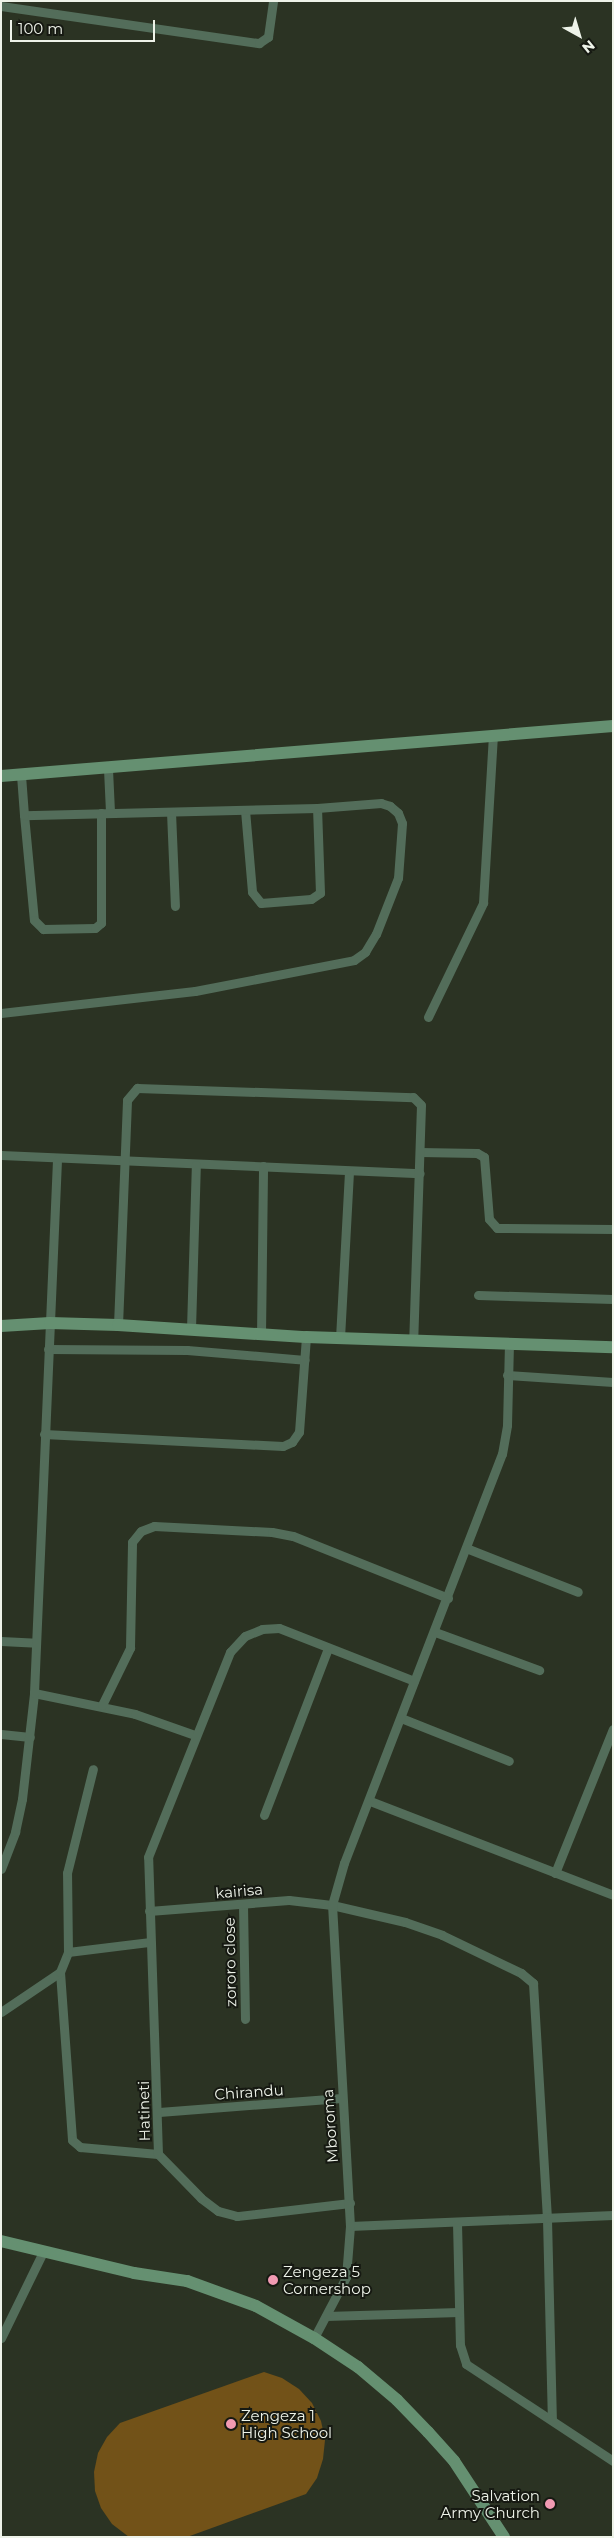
<!DOCTYPE html>
<html>
<head>
<meta charset="utf-8">
<style>
	body { margin:0 }
	#map { position:relative; width:614px; height:2538px; overflow:hidden; background:#2b3323; font-family:Montserrat,sans-serif }
	div>[style] { position:absolute }
	.green>* { inset:0; background:#725218 }
	.street>* { height:9px; margin:-4.5px; padding:0 4.5px; transform-origin:4.5px; border-radius:4.5px; background:#536d5a }
	.secondary>* { height:12px; margin:-6px; padding:0 6px; transform-origin:6px; border-radius:6px; background:#659071 }
	.dots>* { width:14px; height:14px; translate:-50% -50%; box-sizing:border-box; border:2px solid #161912; border-radius:50% }
	span { translate:-50% -50%; white-space:nowrap; text-align:center; line-height:1.15; -webkit-text-stroke:4px #161912; paint-order:stroke }
	.street-label { font-size:15px; color:#eef3e9 }
	.poi-label { font-size:15px; color:#eef3e9 }
	.left { translate:0 -50%; text-align:left }
	.right { translate:-100% -50%; text-align:right }
	.frame { position:absolute; inset:0; border:2px solid #eef3e9; pointer-events:none }
	.north { position:absolute; left:554px; top:10px; width:50px; height:50px; -webkit-text-stroke:4px #161912; paint-order:stroke; rotate:141deg; font-size:14px; font-weight:700; line-height:20px; text-align:center; color:#eef3e9 }
	.north::after { content:''; display:block; margin:auto; width:18px; height:22px; background:#eef3e9; clip-path:polygon(50% 0,100% 100%,50% 72%,0 100%) }
	.scale { position:absolute; left:10px; top:20px; width:145px; height:22px; box-sizing:border-box; border:2px solid #eef3e9; border-top:0; padding-left:6px; font-size:15px; line-height:18px; white-space:nowrap; color:#eef3e9; -webkit-text-stroke:4px #161912; paint-order:stroke }
</style>
</head>
<body>
<div id="map">
	<div class="green">
		<i style="clip-path:polygon(264px 2372px,282px 2378px,299px 2389px,312px 2403px,321px 2421px,325px 2440px,323px 2459px,317px 2478px,306px 2494px,187px 2537px,129px 2537px,112px 2524px,101px 2508px,95px 2491px,94px 2472px,98px 2453px,107px 2437px,120px 2423px)"></i>
	</div>
	<div class="street">
		<i style="left:1px;top:6px;width:261px;rotate:8.2deg"></i>
		<i style="left:259px;top:43px;width:11px;rotate:-34deg"></i>
		<i style="left:268px;top:37px;width:36px;rotate:-82deg"></i>
		<i style="left:108px;top:769px;width:43px;rotate:87.3deg"></i>
		<i style="left:245px;top:810px;width:82px;rotate:85.1deg"></i>
		<i style="left:252px;top:892px;width:14px;rotate:51deg"></i>
		<i style="left:261px;top:903px;width:50px;rotate:-4.6deg"></i>
		<i style="left:311px;top:899px;width:11px;rotate:-34deg"></i>
		<i style="left:320px;top:893px;width:85px;rotate:-92deg"></i>
		<i style="left:171px;top:812px;width:94px;rotate:87.6deg"></i>
		<i style="left:24px;top:815px;width:105px;rotate:84.6deg"></i>
		<i style="left:34px;top:920px;width:13px;rotate:45deg"></i>
		<i style="left:43px;top:929px;width:52px;rotate:-1.1deg"></i>
		<i style="left:95px;top:928px;width:8px;rotate:-40deg"></i>
		<i style="left:101px;top:923px;width:110px;rotate:-90deg"></i>
		<i style="left:1px;top:1013px;width:195px;rotate:-6.5deg"></i>
		<i style="left:195px;top:991px;width:162px;rotate:-11deg"></i>
		<i style="left:354px;top:960px;width:14px;rotate:-36deg"></i>
		<i style="left:365px;top:952px;width:21px;rotate:-59deg"></i>
		<i style="left:376px;top:934px;width:60px;rotate:-68.6deg"></i>
		<i style="left:398px;top:878px;width:55px;rotate:-85.8deg"></i>
		<i style="left:402px;top:823px;width:11px;rotate:-112deg"></i>
		<i style="left:398px;top:813px;width:11px;rotate:-139deg"></i>
		<i style="left:390px;top:806px;width:9px;rotate:-162deg"></i>
		<i style="left:381px;top:803px;width:64px;rotate:175.5deg"></i>
		<i style="left:317px;top:808px;width:293px;rotate:178.6deg"></i>
		<i style="left:24px;top:815px;width:40px;rotate:-94.3deg"></i>
		<i style="left:428px;top:1017px;width:127px;rotate:-64.2deg"></i>
		<i style="left:483px;top:903px;width:167px;rotate:-86.6deg"></i>
		<i style="left:420px;top:1152px;width:57px;rotate:1deg"></i>
		<i style="left:477px;top:1153px;width:8px;rotate:30deg"></i>
		<i style="left:484px;top:1157px;width:62px;rotate:85.4deg"></i>
		<i style="left:489px;top:1219px;width:12px;rotate:48deg"></i>
		<i style="left:497px;top:1228px;width:116px;rotate:0.5deg"></i>
		<i style="left:1px;top:1155px;width:419px;rotate:2.5deg"></i>
		<i style="left:478px;top:1295px;width:135px;rotate:1.7deg"></i>
		<i style="left:118px;top:1325px;width:225px;rotate:-87.7deg"></i>
		<i style="left:127px;top:1100px;width:16px;rotate:-50deg"></i>
		<i style="left:137px;top:1088px;width:276px;rotate:1.9deg"></i>
		<i style="left:413px;top:1097px;width:11px;rotate:45deg"></i>
		<i style="left:421px;top:1105px;width:236px;rotate:91.9deg"></i>
		<i style="left:191px;top:1329px;width:164px;rotate:-88.3deg"></i>
		<i style="left:261px;top:1335px;width:169px;rotate:-89.3deg"></i>
		<i style="left:340px;top:1338px;width:167px;rotate:-86.9deg"></i>
		<i style="left:48px;top:1349px;width:139px;rotate:0.4deg"></i>
		<i style="left:187px;top:1350px;width:118px;rotate:4.8deg"></i>
		<i style="left:507px;top:1375px;width:106px;rotate:3.8deg"></i>
		<i style="left:44px;top:1434px;width:239px;rotate:2.9deg"></i>
		<i style="left:283px;top:1446px;width:10px;rotate:-24deg"></i>
		<i style="left:292px;top:1442px;width:12px;rotate:-55deg"></i>
		<i style="left:299px;top:1432px;width:95px;rotate:-85.8deg"></i>
		<i style="left:466px;top:1548px;width:120px;rotate:21.4deg"></i>
		<i style="left:435px;top:1632px;width:111px;rotate:20.1deg"></i>
		<i style="left:1px;top:1641px;width:35px;rotate:3deg"></i>
		<i style="left:34px;top:1693px;width:103px;rotate:11.7deg"></i>
		<i style="left:135px;top:1714px;width:64px;rotate:19.3deg"></i>
		<i style="left:102px;top:1705px;width:64px;rotate:-63.8deg"></i>
		<i style="left:130px;top:1648px;width:106px;rotate:-88.9deg"></i>
		<i style="left:132px;top:1542px;width:14px;rotate:-51deg"></i>
		<i style="left:141px;top:1531px;width:14px;rotate:-21deg"></i>
		<i style="left:154px;top:1526px;width:118px;rotate:2.9deg"></i>
		<i style="left:272px;top:1532px;width:21px;rotate:11deg"></i>
		<i style="left:293px;top:1536px;width:167px;rotate:21.8deg"></i>
		<i style="left:401px;top:1718px;width:116px;rotate:21.7deg"></i>
		<i style="left:1px;top:1734px;width:29px;rotate:6deg"></i>
		<i style="left:370px;top:1801px;width:261px;rotate:21.1deg"></i>
		<i style="left:264px;top:1815px;width:179px;rotate:-69deg"></i>
		<i style="left:1px;top:1869px;width:40px;rotate:-69deg"></i>
		<i style="left:15px;top:1832px;width:34px;rotate:-78deg"></i>
		<i style="left:22px;top:1799px;width:107px;rotate:-83.5deg"></i>
		<i style="left:34px;top:1693px;width:534px;rotate:-87.53deg"></i>
		<i style="left:555px;top:1873px;width:155px;rotate:-68.1deg"></i>
		<i style="left:243px;top:1905px;width:114px;rotate:89deg"></i>
		<i style="left:149px;top:1911px;width:140px;rotate:-4.5deg"></i>
		<i style="left:289px;top:1900px;width:43px;rotate:6.6deg"></i>
		<i style="left:332px;top:1905px;width:75px;rotate:13.1deg"></i>
		<i style="left:405px;top:1922px;width:39px;rotate:19deg"></i>
		<i style="left:442px;top:1935px;width:88px;rotate:25.7deg"></i>
		<i style="left:521px;top:1973px;width:16px;rotate:40deg"></i>
		<i style="left:533px;top:1983px;width:236px;rotate:86.6deg"></i>
		<i style="left:547px;top:2219px;width:201px;rotate:88.6deg"></i>
		<i style="left:68px;top:1952px;width:83px;rotate:-7deg"></i>
		<i style="left:60px;top:1972px;width:168px;rotate:85.9deg"></i>
		<i style="left:72px;top:2140px;width:11px;rotate:41deg"></i>
		<i style="left:80px;top:2147px;width:78px;rotate:5.1deg"></i>
		<i style="left:1px;top:2012px;width:71px;rotate:-34.1deg"></i>
		<i style="left:60px;top:1972px;width:22px;rotate:-68deg"></i>
		<i style="left:68px;top:1952px;width:79px;rotate:-90.7deg"></i>
		<i style="left:67px;top:1873px;width:107px;rotate:-76deg"></i>
		<i style="left:159px;top:2112px;width:183px;rotate:-4.4deg"></i>
		<i style="left:350px;top:2203px;width:114px;rotate:173.4deg"></i>
		<i style="left:237px;top:2216px;width:20px;rotate:-165deg"></i>
		<i style="left:218px;top:2211px;width:21px;rotate:-143deg"></i>
		<i style="left:201px;top:2198px;width:62px;rotate:-134.3deg"></i>
		<i style="left:158px;top:2154px;width:297px;rotate:-91.9deg"></i>
		<i style="left:148px;top:1857px;width:221px;rotate:-68.2deg"></i>
		<i style="left:230px;top:1652px;width:22px;rotate:-47deg"></i>
		<i style="left:245px;top:1636px;width:18px;rotate:-22deg"></i>
		<i style="left:262px;top:1629px;width:17px;rotate:-3deg"></i>
		<i style="left:279px;top:1628px;width:145px;rotate:21.4deg"></i>
		<i style="left:457px;top:2223px;width:122px;rotate:88.6deg"></i>
		<i style="left:460px;top:2345px;width:20px;rotate:72deg"></i>
		<i style="left:466px;top:2364px;width:176px;rotate:33.4deg"></i>
		<i style="left:350px;top:2226px;width:263px;rotate:-2.4deg"></i>
		<i style="left:326px;top:2316px;width:133px;rotate:-1.7deg"></i>
		<i style="left:1px;top:2338px;width:98px;rotate:-64deg"></i>
		<i style="left:314px;top:2338px;width:69px;rotate:-62.3deg"></i>
		<i style="left:346px;top:2277px;width:51px;rotate:-85.5deg"></i>
		<i style="left:350px;top:2226px;width:322px;rotate:-93.2deg"></i>
		<i style="left:332px;top:1905px;width:44px;rotate:-74.1deg"></i>
		<i style="left:344px;top:1863px;width:438px;rotate:-68.9deg"></i>
		<i style="left:502px;top:1454px;width:29px;rotate:-80deg"></i>
		<i style="left:507px;top:1425px;width:83px;rotate:-88.6deg"></i>
	</div>
	<div class="secondary">
		<i style="left:1px;top:776px;width:614px;rotate:-4.67deg"></i>
		<i style="left:1px;top:1326px;width:49px;rotate:-3.5deg"></i>
		<i style="left:50px;top:1323px;width:68px;rotate:1.7deg"></i>
		<i style="left:118px;top:1325px;width:188px;rotate:3.7deg"></i>
		<i style="left:306px;top:1337px;width:307px;rotate:1.9deg"></i>
		<i style="left:1px;top:2241px;width:137px;rotate:13.5deg"></i>
		<i style="left:134px;top:2273px;width:54px;rotate:8.6deg"></i>
		<i style="left:187px;top:2281px;width:73px;rotate:19.9deg"></i>
		<i style="left:256px;top:2306px;width:66px;rotate:28.9deg"></i>
		<i style="left:314px;top:2338px;width:53px;rotate:33.4deg"></i>
		<i style="left:358px;top:2367px;width:51px;rotate:40.2deg"></i>
		<i style="left:397px;top:2400px;width:45px;rotate:45.9deg"></i>
		<i style="left:428px;top:2432px;width:39px;rotate:48deg"></i>
		<i style="left:454px;top:2461px;width:91px;rotate:56.7deg"></i>
	</div>
	<div class="dots">
		<i style="left:273px;top:2280px;background:#f19ab2"></i>
		<i style="left:231px;top:2424px;background:#f19ab2"></i>
		<i style="left:550px;top:2504px;background:#f19ab2"></i>
	</div>
	<div class="street-label">
		<span style="left:239px;top:1891px;rotate:-5deg">kairisa</span>
		<span style="left:230px;top:1962px;rotate:-91deg">zororo close</span>
		<span style="left:249px;top:2092px;rotate:-4deg">Chirandu</span>
		<span style="left:144px;top:2111px;rotate:-91deg">Hatineti</span>
		<span style="left:330px;top:2126px;rotate:-94deg">Mboroma</span>
	</div>
	<div class="poi-label">
		<span class="left" style="left:283px;top:2280px">Zengeza 5<br>Cornershop</span>
		<span class="left" style="left:241px;top:2424px">Zengeza 1<br>High School</span>
		<span class="right" style="left:540px;top:2504px">Salvation<br>Army Church</span>
	</div>
	<div class="frame"></div>
	<div class="north">N</div>
	<div class="scale">100 m</div>
</div>
</body>
</html>
